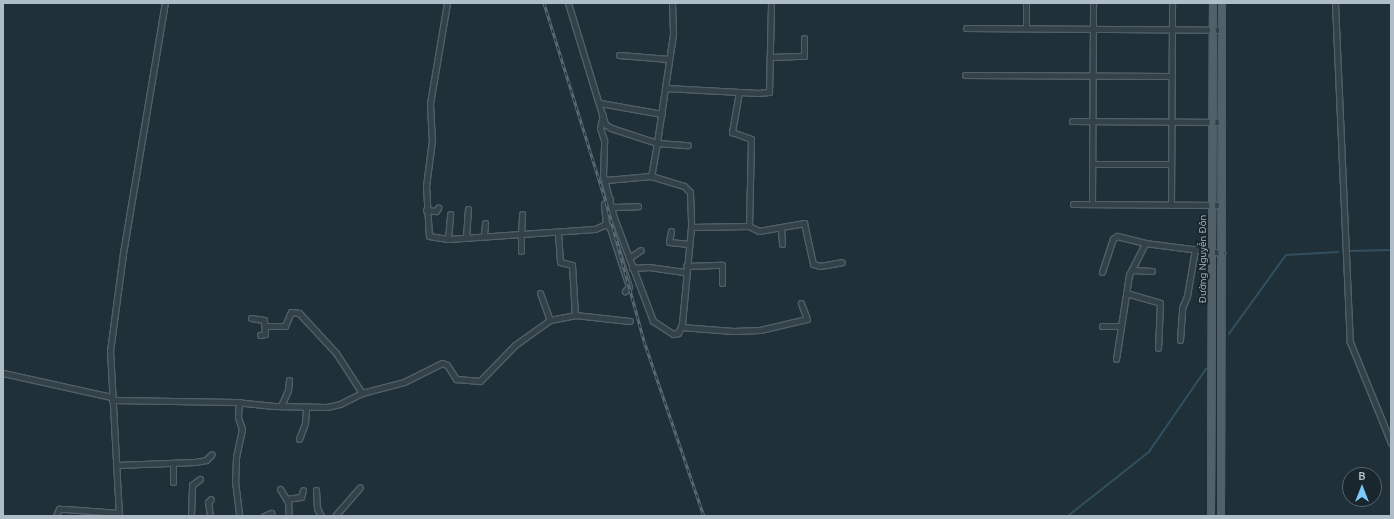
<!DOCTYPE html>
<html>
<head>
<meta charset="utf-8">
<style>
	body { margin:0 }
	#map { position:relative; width:1394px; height:519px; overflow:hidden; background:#203039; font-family:Ubuntu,sans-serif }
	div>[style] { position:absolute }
	.stream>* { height:1.5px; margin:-0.75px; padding:0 0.75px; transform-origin:0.75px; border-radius:0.75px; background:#314f5f }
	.roads { filter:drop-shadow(1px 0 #515f67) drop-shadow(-1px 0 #515f67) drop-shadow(0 1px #515f67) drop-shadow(0 -1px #515f67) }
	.minor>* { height:5px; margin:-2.5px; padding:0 2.5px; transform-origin:2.5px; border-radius:2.5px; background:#334149 }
	.major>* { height:6px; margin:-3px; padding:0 3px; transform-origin:3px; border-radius:3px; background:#51616a }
	.rail>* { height:3px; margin-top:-1.5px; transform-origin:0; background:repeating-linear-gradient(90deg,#19262e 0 4.5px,#556771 0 9px); box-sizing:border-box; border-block:1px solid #556771 }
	span { translate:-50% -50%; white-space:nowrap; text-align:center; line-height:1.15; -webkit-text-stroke:3.5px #19262e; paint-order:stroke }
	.street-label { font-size:10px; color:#aebdc6 }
	.frame { position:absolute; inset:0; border:4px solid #aebdc6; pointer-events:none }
	.north { position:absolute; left:1342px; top:467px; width:40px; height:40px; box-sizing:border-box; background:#19262e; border:1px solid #55626b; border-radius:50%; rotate:0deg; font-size:11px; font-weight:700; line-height:16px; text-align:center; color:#aebdc6 }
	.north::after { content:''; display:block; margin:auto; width:14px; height:18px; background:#7dcbfc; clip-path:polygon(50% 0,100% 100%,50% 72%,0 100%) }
</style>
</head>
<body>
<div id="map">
	<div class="stream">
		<i style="left:1350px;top:251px;width:41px;rotate:-1.4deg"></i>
		<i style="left:1229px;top:334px;width:97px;rotate:-54.2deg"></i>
		<i style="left:1286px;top:255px;width:52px;rotate:-3.3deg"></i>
		<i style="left:1068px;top:516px;width:103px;rotate:-38.3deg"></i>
		<i style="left:1149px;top:452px;width:101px;rotate:-55.5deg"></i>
	</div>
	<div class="roads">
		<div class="minor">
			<i style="left:447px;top:3px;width:102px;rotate:99.6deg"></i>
			<i style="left:430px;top:104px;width:36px;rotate:87deg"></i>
			<i style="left:432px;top:140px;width:46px;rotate:97.4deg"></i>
			<i style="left:426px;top:186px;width:50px;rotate:86.6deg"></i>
			<i style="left:429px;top:236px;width:19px;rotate:9deg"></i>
			<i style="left:448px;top:239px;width:147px;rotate:-3.9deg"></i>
			<i style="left:595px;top:229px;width:12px;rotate:-24deg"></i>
			<i style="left:606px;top:224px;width:20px;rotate:-96deg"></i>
			<i style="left:604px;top:204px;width:8px;rotate:-40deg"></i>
			<i style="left:568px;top:3px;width:127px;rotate:73deg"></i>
			<i style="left:605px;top:124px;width:7px;rotate:34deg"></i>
			<i style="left:611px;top:128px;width:48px;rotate:18.1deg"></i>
			<i style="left:657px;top:143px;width:34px;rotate:100deg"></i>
			<i style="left:651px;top:176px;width:34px;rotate:17deg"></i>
			<i style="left:684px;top:186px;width:8px;rotate:45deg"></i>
			<i style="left:690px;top:192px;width:35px;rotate:88deg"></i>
			<i style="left:691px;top:227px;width:97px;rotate:95.3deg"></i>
			<i style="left:682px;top:324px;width:10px;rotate:114deg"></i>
			<i style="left:678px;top:333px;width:5px;rotate:169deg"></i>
			<i style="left:673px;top:334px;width:24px;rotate:-147deg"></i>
			<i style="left:653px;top:321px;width:110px;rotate:-110.7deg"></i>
			<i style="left:614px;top:218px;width:44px;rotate:-104.3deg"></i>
			<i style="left:603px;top:175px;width:35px;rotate:-88deg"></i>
			<i style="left:604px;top:140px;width:13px;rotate:-108deg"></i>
			<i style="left:600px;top:128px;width:13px;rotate:-77deg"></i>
			<i style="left:672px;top:3px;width:31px;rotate:88deg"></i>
			<i style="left:673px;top:34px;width:110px;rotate:98.4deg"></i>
			<i style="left:657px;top:143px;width:31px;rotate:4deg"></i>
			<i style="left:1335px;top:3px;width:339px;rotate:87.5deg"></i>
			<i style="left:1350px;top:342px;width:109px;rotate:67.9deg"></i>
			<i style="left:966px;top:28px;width:256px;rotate:0.4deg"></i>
			<i style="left:1026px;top:28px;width:25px;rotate:-90deg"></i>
			<i style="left:619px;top:55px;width:50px;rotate:4.6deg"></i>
			<i style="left:771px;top:57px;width:33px;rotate:-2deg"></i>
			<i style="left:804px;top:56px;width:18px;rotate:-90deg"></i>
			<i style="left:965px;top:75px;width:207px;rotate:0.3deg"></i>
			<i style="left:666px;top:88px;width:92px;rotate:3.1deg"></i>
			<i style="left:758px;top:93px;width:11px;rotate:-5deg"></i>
			<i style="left:769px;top:92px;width:89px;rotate:-88.7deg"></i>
			<i style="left:739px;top:92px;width:41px;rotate:99.9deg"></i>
			<i style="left:732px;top:132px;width:20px;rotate:20deg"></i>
			<i style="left:751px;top:139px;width:87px;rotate:91.3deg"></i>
			<i style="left:600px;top:103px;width:63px;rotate:10.1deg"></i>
			<i style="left:1072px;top:121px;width:150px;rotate:0.4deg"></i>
			<i style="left:1092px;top:164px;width:79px"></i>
			<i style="left:606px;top:180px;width:45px;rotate:-5.1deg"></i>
			<i style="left:1073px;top:204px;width:149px;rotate:0.4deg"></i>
			<i style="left:1092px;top:204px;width:201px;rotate:-89.7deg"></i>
			<i style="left:1171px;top:205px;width:202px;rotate:-89.7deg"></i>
			<i style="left:613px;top:207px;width:25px;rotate:-2deg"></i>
			<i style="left:426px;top:210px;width:10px;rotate:6deg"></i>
			<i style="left:436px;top:211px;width:4px;rotate:-56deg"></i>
			<i style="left:606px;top:224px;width:6px;rotate:45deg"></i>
			<i style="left:610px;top:228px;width:62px;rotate:72.1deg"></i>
			<i style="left:629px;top:287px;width:6px;rotate:135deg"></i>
			<i style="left:691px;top:227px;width:58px;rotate:-1deg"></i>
			<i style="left:749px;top:226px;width:11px;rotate:27deg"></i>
			<i style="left:759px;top:231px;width:46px;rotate:-10.1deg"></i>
			<i style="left:804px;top:223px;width:42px;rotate:77.6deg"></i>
			<i style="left:813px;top:264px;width:7px;rotate:16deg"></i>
			<i style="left:820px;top:266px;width:22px;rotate:-10deg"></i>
			<i style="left:781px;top:229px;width:15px;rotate:86deg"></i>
			<i style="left:671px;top:231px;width:11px;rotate:100deg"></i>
			<i style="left:669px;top:242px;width:20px;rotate:6deg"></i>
			<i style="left:558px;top:233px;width:29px;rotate:86deg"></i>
			<i style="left:560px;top:262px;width:12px;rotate:14deg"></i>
			<i style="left:572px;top:265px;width:50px;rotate:86.6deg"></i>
			<i style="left:484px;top:235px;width:12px;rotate:-85deg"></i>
			<i style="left:521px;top:235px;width:21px;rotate:-87deg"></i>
			<i style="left:466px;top:237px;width:28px;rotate:-86deg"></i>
			<i style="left:448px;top:239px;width:25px;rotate:-85deg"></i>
			<i style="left:521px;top:251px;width:16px;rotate:-90deg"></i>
			<i style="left:629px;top:258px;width:14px;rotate:-34deg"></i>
			<i style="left:686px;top:266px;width:36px;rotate:-2deg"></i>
			<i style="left:722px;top:265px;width:18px;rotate:90deg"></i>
			<i style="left:632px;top:268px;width:17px;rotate:-3deg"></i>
			<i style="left:649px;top:267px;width:37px;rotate:8deg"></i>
			<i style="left:1132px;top:270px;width:20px;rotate:3deg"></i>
			<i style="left:1102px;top:272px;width:35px;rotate:-72deg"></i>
			<i style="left:1113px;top:239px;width:5px;rotate:-37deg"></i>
			<i style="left:1117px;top:236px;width:29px;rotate:14deg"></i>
			<i style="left:1145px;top:243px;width:78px;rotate:7.4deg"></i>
			<i style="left:540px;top:293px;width:29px;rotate:70deg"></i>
			<i style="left:1126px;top:293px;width:35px;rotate:16deg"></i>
			<i style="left:1160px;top:303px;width:45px;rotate:92.5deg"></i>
			<i style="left:251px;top:318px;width:13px;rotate:9deg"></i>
			<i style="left:264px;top:320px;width:14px;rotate:86deg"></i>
			<i style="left:265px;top:334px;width:5px;rotate:169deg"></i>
			<i style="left:266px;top:326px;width:19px"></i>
			<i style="left:285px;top:326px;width:15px;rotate:-67deg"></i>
			<i style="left:291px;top:312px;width:8px;rotate:7deg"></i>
			<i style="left:299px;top:313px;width:54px;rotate:47.2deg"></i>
			<i style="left:336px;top:353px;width:48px;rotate:57deg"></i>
			<i style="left:1102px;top:326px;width:19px"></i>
			<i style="left:681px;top:327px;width:52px;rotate:4.4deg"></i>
			<i style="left:733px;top:331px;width:27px;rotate:-2deg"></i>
			<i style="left:760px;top:330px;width:48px;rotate:-13.2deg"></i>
			<i style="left:807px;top:319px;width:17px;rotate:-111deg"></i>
			<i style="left:1180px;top:340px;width:32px;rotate:-86deg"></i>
			<i style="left:1182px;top:308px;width:13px;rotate:-67deg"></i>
			<i style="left:1187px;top:296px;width:48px;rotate:-80.3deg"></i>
			<i style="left:1116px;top:359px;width:85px;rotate:-81.2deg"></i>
			<i style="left:1129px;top:275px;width:36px;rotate:-63deg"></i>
			<i style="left:3px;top:373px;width:111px;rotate:12.5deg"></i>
			<i style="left:112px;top:400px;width:123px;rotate:0.9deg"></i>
			<i style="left:235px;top:402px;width:39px;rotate:6deg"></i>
			<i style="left:274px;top:406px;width:53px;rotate:1.1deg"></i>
			<i style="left:327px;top:407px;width:13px;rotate:-13deg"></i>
			<i style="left:340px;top:404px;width:25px;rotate:-27deg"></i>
			<i style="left:362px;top:393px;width:43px;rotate:-14.7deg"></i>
			<i style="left:404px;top:382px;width:42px;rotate:-26.6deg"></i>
			<i style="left:442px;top:363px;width:5px;rotate:22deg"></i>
			<i style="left:447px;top:365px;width:17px;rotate:57deg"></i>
			<i style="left:456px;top:379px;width:24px;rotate:5deg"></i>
			<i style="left:480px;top:381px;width:50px;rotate:-45.8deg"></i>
			<i style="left:515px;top:345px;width:43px;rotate:-35.5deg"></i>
			<i style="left:550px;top:320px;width:25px;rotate:-11deg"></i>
			<i style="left:575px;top:315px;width:55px;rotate:6.2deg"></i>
			<i style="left:239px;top:402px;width:15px;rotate:94deg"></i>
			<i style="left:238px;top:417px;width:13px;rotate:72deg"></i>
			<i style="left:242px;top:429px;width:29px;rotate:102deg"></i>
			<i style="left:236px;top:457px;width:24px;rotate:92deg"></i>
			<i style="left:235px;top:481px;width:35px;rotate:83deg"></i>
			<i style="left:281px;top:406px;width:17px;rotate:-66deg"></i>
			<i style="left:288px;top:390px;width:10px;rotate:-84deg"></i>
			<i style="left:299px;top:439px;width:17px;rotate:-69deg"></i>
			<i style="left:305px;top:423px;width:16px;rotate:-86deg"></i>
			<i style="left:116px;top:465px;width:79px;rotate:-2.2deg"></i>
			<i style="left:195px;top:462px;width:11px;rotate:-10deg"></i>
			<i style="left:206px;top:460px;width:8px;rotate:-45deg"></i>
			<i style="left:173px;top:482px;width:19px;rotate:-90deg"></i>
			<i style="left:280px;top:489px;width:15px;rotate:58deg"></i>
			<i style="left:288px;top:502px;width:14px;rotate:86deg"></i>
			<i style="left:316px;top:490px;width:18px;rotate:87deg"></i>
			<i style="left:317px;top:508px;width:9px;rotate:63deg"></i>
			<i style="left:286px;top:499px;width:15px;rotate:-8deg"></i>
			<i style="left:301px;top:497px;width:7px;rotate:-74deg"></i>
			<i style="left:56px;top:516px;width:8px;rotate:-67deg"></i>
			<i style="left:59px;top:509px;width:6px"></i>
			<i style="left:65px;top:509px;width:54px;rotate:4.2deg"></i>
			<i style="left:119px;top:516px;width:165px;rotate:-93.1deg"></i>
			<i style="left:110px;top:351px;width:99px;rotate:-82.4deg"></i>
			<i style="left:123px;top:253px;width:254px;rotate:-80.5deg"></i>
			<i style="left:191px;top:516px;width:31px;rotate:-88deg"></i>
			<i style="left:192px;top:485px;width:10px;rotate:-37deg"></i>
			<i style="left:210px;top:516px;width:14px;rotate:-98deg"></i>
			<i style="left:208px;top:502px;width:4px;rotate:-45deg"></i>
			<i style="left:264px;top:516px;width:8px;rotate:-23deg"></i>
			<i style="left:335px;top:516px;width:38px;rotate:-49deg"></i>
		</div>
		<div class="major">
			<i style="left:1211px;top:516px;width:513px;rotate:-89.78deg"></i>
			<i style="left:1221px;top:516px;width:513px;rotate:-89.89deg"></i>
		</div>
	</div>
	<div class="rail">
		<i style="left:544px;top:3px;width:208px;rotate:72.7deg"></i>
		<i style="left:606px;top:202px;width:144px;rotate:74.7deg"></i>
		<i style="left:644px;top:341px;width:185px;rotate:71.1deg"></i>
	</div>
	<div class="street-label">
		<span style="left:1203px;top:259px;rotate:-90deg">Đường Nguyễn Đôn</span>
	</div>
	<div class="frame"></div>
	<div class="north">B</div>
</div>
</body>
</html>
